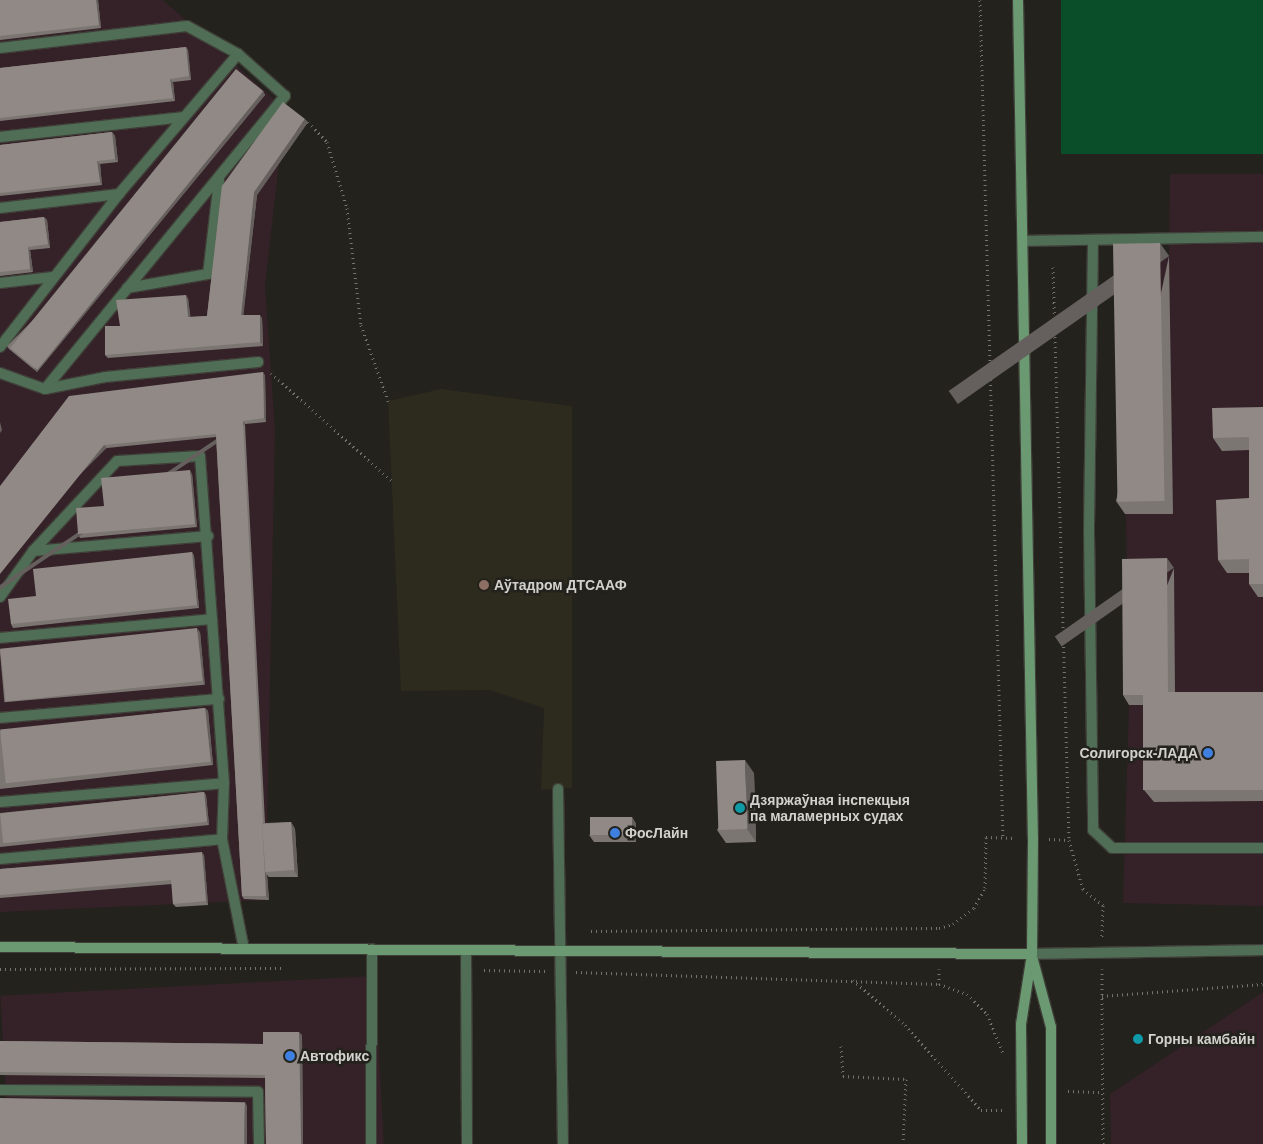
<!DOCTYPE html>
<html>
<head>
<meta charset="utf-8">
<style>
	body { margin:0 }
	#map { position:relative; width:1263px; height:1144px; overflow:hidden; background:#23221c; font-family:Arial,sans-serif }
	div>[style] { position:absolute }
	.built>* { inset:0; background:#2d2a1e }
	.industrial>* { inset:0; background:#352229; transform-origin:0 0 }
	.green>* { inset:0; background:#094d29; transform-origin:0 0 }
	.path>* { height:3px; margin-top:-1.5px; transform-origin:0; background:repeating-linear-gradient(90deg,#75746f 0 1px,transparent 0 5px) }
	.roads { filter:drop-shadow(1px 0 #3f3e38) drop-shadow(-1px 0 #3f3e38) drop-shadow(0 1px #3f3e38) drop-shadow(0 -1px #3f3e38) }
	.service>* { height:10px; margin:-5px; padding:0 5px; transform-origin:5px; border-radius:5px; background:#506d55 }
	.tertiary>* { height:10px; margin:-5px; padding:0 5px; transform-origin:5px; border-radius:5px; background:#506d55 }
	.secondary>* { height:10px; margin:-5px; padding:0 5px; transform-origin:5px; border-radius:5px; background:#6a9972 }
	.wall>* { inset:0; background:#7c7672; transform-origin:0 0 }
	.shaded-wall>* { inset:0; background:#65605d; transform-origin:0 0 }
	.building>* { inset:0; background:#908985; transform-origin:0 0 }
	.dots>* { width:14px; height:14px; translate:-50% -50%; box-sizing:border-box; border:2px solid #23221c; border-radius:50% }
	span { translate:-50% -50%; white-space:nowrap; text-align:center; line-height:1.15; -webkit-text-stroke:5px #23221c; paint-order:stroke }
	.poi-label { font-size:14px; color:#d2d1cd; font-weight:700 }
	.left { translate:0 -50%; text-align:left }
	.right { translate:-100% -50%; text-align:right }
</style>
</head>
<body>
<div id="map">
	<div class="built">
		<i style="clip-path:polygon(441px 389px,572px 406px,572px 788px,541px 790px,544px 708px,490px 690px,401px 691px,388px 401px)"></i>
	</div>
	<div class="industrial">
		<i style="clip-path:polygon(0 0,163px 0,285px 109px,265px 286px,275px 430px,267px 830px,269px 900px,0 912px)"></i>
		<i style="clip-path:polygon(1170px 174px,1263px 174px,1263px 906px,1123px 903px,1129px 705px,1122px 257px,1169px 256px)"></i>
		<i style="left:375px;top:976px;width:168px;height:375px;rotate:87deg"></i>
		<i style="clip-path:polygon(1263px 992px,1263px 1144px,1111px 1144px,1110px 1094px)"></i>
	</div>
	<div class="green">
		<i style="left:1061px;top:0;width:202px;height:154px"></i>
	</div>
	<div class="path">
		<i style="left:980px;top:0;width:838px;rotate:88.43deg"></i>
		<i style="left:304px;top:123px;width:4px;rotate:-14deg"></i>
		<i style="left:308px;top:122px;width:28px;rotate:46deg"></i>
		<i style="left:327px;top:142px;width:69px;rotate:73.1deg"></i>
		<i style="left:347px;top:208px;width:118px;rotate:83.2deg"></i>
		<i style="left:361px;top:325px;width:81px;rotate:70.4deg"></i>
		<i style="left:1053px;top:267px;width:573px;rotate:88.4deg"></i>
		<i style="left:1069px;top:840px;width:51px;rotate:74.1deg"></i>
		<i style="left:1083px;top:889px;width:26px;rotate:39deg"></i>
		<i style="left:1103px;top:905px;width:33px;rotate:92deg"></i>
		<i style="left:271px;top:373px;width:162px;rotate:41.8deg"></i>
		<i style="left:1049px;top:839px;width:20px;rotate:3deg"></i>
		<i style="left:591px;top:931px;width:348px;rotate:-0.5deg"></i>
		<i style="left:939px;top:928px;width:15px;rotate:-16deg"></i>
		<i style="left:953px;top:924px;width:26px;rotate:-37deg"></i>
		<i style="left:974px;top:908px;width:23px;rotate:-61deg"></i>
		<i style="left:985px;top:888px;width:51px;rotate:-88.9deg"></i>
		<i style="left:986px;top:837px;width:29px;rotate:2deg"></i>
		<i style="left:0;top:969px;width:283px;rotate:-0.2deg"></i>
		<i style="left:939px;top:969px;width:15px;rotate:90deg"></i>
		<i style="left:1102px;top:969px;width:27px;rotate:90deg"></i>
		<i style="left:484px;top:970px;width:61px;rotate:0.9deg"></i>
		<i style="left:576px;top:972px;width:363px;rotate:1.9deg"></i>
		<i style="left:939px;top:984px;width:30px;rotate:20deg"></i>
		<i style="left:967px;top:994px;width:28px;rotate:45deg"></i>
		<i style="left:987px;top:1014px;width:42px;rotate:67.7deg"></i>
		<i style="left:853px;top:980px;width:69px;rotate:40.9deg"></i>
		<i style="left:905px;top:1025px;width:114px;rotate:48.2deg"></i>
		<i style="left:981px;top:1110px;width:22px"></i>
		<i style="left:841px;top:1046px;width:30px;rotate:86deg"></i>
		<i style="left:843px;top:1076px;width:63px;rotate:2.7deg"></i>
		<i style="left:906px;top:1079px;width:65px;rotate:92.6deg"></i>
		<i style="left:1068px;top:1091px;width:35px;rotate:2deg"></i>
		<i style="left:1103px;top:1144px;width:148px;rotate:-90.4deg"></i>
		<i style="left:1102px;top:996px;width:161px;rotate:-4.3deg"></i>
	</div>
	<div class="roads">
		<div class="service">
			<i style="left:0;top:48px;width:188px;rotate:-6.7deg"></i>
			<i style="left:187px;top:26px;width:58px;rotate:28.8deg"></i>
			<i style="left:238px;top:54px;width:184px;rotate:130.4deg"></i>
			<i style="left:119px;top:194px;width:194px;rotate:127.9deg"></i>
			<i style="left:0;top:137px;width:185px;rotate:-6.2deg"></i>
			<i style="left:0;top:208px;width:120px;rotate:-6.7deg"></i>
			<i style="left:1093px;top:240px;width:292px;rotate:90.8deg"></i>
			<i style="left:1089px;top:532px;width:298px;rotate:89.2deg"></i>
			<i style="left:1093px;top:830px;width:26px;rotate:43deg"></i>
			<i style="left:1112px;top:848px;width:151px"></i>
			<i style="left:1023px;top:241px;width:240px;rotate:-1deg"></i>
			<i style="left:0;top:283px;width:53px;rotate:-6.5deg"></i>
			<i style="left:127px;top:288px;width:82px;rotate:-9.8deg"></i>
			<i style="left:208px;top:274px;width:95px;rotate:-83.3deg"></i>
			<i style="left:0;top:373px;width:48px;rotate:19.6deg"></i>
			<i style="left:45px;top:389px;width:61px;rotate:-11.3deg"></i>
			<i style="left:105px;top:377px;width:154px;rotate:-5.6deg"></i>
			<i style="left:45px;top:389px;width:379px;rotate:-50.7deg"></i>
			<i style="left:285px;top:96px;width:63px;rotate:-138.2deg"></i>
			<i style="left:33px;top:551px;width:176px;rotate:-4.9deg"></i>
			<i style="left:0;top:597px;width:57px;rotate:-54.3deg"></i>
			<i style="left:33px;top:551px;width:123px;rotate:-47deg"></i>
			<i style="left:117px;top:461px;width:83px;rotate:-3.4deg"></i>
			<i style="left:200px;top:456px;width:328px;rotate:85.8deg"></i>
			<i style="left:224px;top:783px;width:56px;rotate:92deg"></i>
			<i style="left:222px;top:839px;width:112px;rotate:78.7deg"></i>
			<i style="left:0;top:638px;width:213px;rotate:-5.1deg"></i>
			<i style="left:0;top:718px;width:220px;rotate:-5deg"></i>
			<i style="left:558px;top:789px;width:355px;rotate:89.2deg"></i>
			<i style="left:0;top:802px;width:225px;rotate:-4.8deg"></i>
			<i style="left:0;top:859px;width:223px;rotate:-5.1deg"></i>
			<i style="left:466px;top:950px;width:194px;rotate:89.7deg"></i>
			<i style="left:0;top:1090px;width:258px;rotate:0.4deg"></i>
			<i style="left:258px;top:1092px;width:52px;rotate:88.9deg"></i>
			<i style="left:371px;top:1144px;width:195px;rotate:-89.7deg"></i>
		</div>
		<div class="tertiary">
			<i style="left:1032px;top:954px;width:231px;rotate:-1deg"></i>
		</div>
		<div class="secondary">
			<i style="left:1018px;top:0;width:839px;rotate:88.98deg"></i>
			<i style="left:1033px;top:839px;width:115px;rotate:90.5deg"></i>
			<i style="left:1032px;top:954px;width:71px;rotate:98.9deg"></i>
			<i style="left:1021px;top:1024px;width:120px;rotate:89.5deg"></i>
			<i style="left:0;top:947px;width:1032px;rotate:0.39deg"></i>
			<i style="left:1033px;top:960px;width:69px;rotate:75deg"></i>
			<i style="left:1051px;top:1027px;width:117px;rotate:90deg"></i>
		</div>
	</div>
	<div class="wall">
		<i style="clip-path:polygon(0 0,98px 0,101px 28px,0 40px)"></i>
		<i style="clip-path:polygon(186px 47px,188px 50px,191px 80px,173px 82px,175px 101px,0 121px,0 68px)"></i>
		<i style="clip-path:polygon(263px 91px,265px 95px,37px 372px,9px 349px,7px 346px)"></i>
		<i style="clip-path:polygon(308px 122px,257px 195px,243px 315px,262px 318px,263px 346px,108px 358px,105px 355px,120px 326px,188px 298px,190px 317px,207px 316px,222px 186px)"></i>
		<i style="clip-path:polygon(112px 132px,115px 136px,118px 162px,100px 164px,102px 185px,0 196px,0 145px)"></i>
		<i style="clip-path:polygon(44px 217px,47px 220px,50px 248px,30px 250px,33px 272px,0 276px,0 222px)"></i>
		<i style="clip-path:polygon(1169px 256px,1173px 514px,1125px 514px,1116px 501px)"></i>
		<i style="clip-path:polygon(263px 372px,265px 376px,266px 422px,245px 424px,265px 823px,291px 822px,295px 829px,298px 877px,269px 877px,267px 875px,269px 900px,244px 899px,242px 896px,216px 437px,107px 448px,0 486px)"></i>
		<i style="clip-path:polygon(1263px 407px,1263px 597px,1258px 597px,1249px 584px,1249px 573px,1227px 573px,1218px 560px,1249px 498px,1249px 450px,1222px 451px,1213px 438px)"></i>
		<i style="clip-path:polygon(192px 474px,197px 527px,80px 538px,78px 534px,104px 506px)"></i>
		<i style="clip-path:polygon(192px 552px,194px 556px,199px 608px,13px 628px,11px 624px,36px 596px)"></i>
		<i style="clip-path:polygon(1174px 568px,1175px 693px,1263px 693px,1263px 801px,1154px 802px,1144px 790px,1143px 705px,1129px 705px,1123px 695px)"></i>
		<i style="left:200px;top:632px;width:53px;height:201px;rotate:85deg"></i>
		<i style="clip-path:polygon(205px 708px,208px 711px,213px 765px,0 789px,0 731px)"></i>
		<i style="clip-path:polygon(754px 773px,756px 842px,726px 843px,717px 830px)"></i>
		<i style="clip-path:polygon(204px 792px,206px 795px,209px 825px,0 847px,0 813px)"></i>
		<i style="clip-path:polygon(632px 817px,636px 824px,636px 842px,594px 842px,589px 835px)"></i>
		<i style="clip-path:polygon(204px 855px,208px 905px,176px 907px,173px 904px,172px 884px,0 898px,0 869px)"></i>
		<i style="clip-path:polygon(302px 1035px,303px 1144px,266px 1144px,265px 1078px,0 1075px,0 1041px,263px 1044px)"></i>
	</div>
	<div class="shaded-wall">
		<i style="clip-path:polygon(96px 0,98px 0,101px 28px,99px 25px)"></i>
		<i style="clip-path:polygon(186px 47px,188px 50px,191px 80px,189px 76px)"></i>
		<i style="clip-path:polygon(170px 79px,173px 82px,175px 101px,173px 98px)"></i>
		<i style="clip-path:polygon(263px 91px,265px 95px,37px 372px,34px 368px)"></i>
		<i style="clip-path:polygon(305px 119px,308px 122px,257px 195px,243px 319px,241px 315px,254px 192px)"></i>
		<i style="clip-path:polygon(112px 132px,115px 136px,118px 162px,115px 159px)"></i>
		<i style="clip-path:polygon(97px 161px,100px 164px,102px 185px,100px 182px)"></i>
		<i style="clip-path:polygon(44px 217px,47px 220px,50px 248px,48px 244px)"></i>
		<i style="left:1160px;top:243px;width:16px;height:258px;rotate:55deg"></i>
		<i style="clip-path:polygon(28px 247px,30px 250px,33px 272px,30px 269px)"></i>
		<i style="clip-path:polygon(186px 295px,188px 298px,191px 320px,188px 317px)"></i>
		<i style="clip-path:polygon(260px 315px,262px 318px,263px 346px,260px 342px)"></i>
		<i style="clip-path:polygon(263px 372px,265px 376px,266px 422px,264px 418px)"></i>
		<i style="left:243px;top:421px;width:4px;height:451px;rotate:56deg"></i>
		<i style="clip-path:polygon(0 422px,2px 430px,0 433px)"></i>
		<i style="left:104px;top:445px;width:4px;height:166px;rotate:45deg"></i>
		<i style="clip-path:polygon(190px 470px,192px 474px,197px 527px,195px 524px)"></i>
		<i style="clip-path:polygon(192px 552px,194px 556px,199px 608px,197px 605px)"></i>
		<i style="left:1167px;top:558px;width:12px;height:137px;rotate:55deg"></i>
		<i style="clip-path:polygon(197px 628px,200px 632px,205px 685px,203px 681px)"></i>
		<i style="clip-path:polygon(205px 708px,208px 711px,213px 765px,211px 762px)"></i>
		<i style="clip-path:polygon(745px 760px,754px 773px,756px 842px,747px 829px)"></i>
		<i style="clip-path:polygon(204px 792px,206px 795px,209px 825px,207px 822px)"></i>
		<i style="clip-path:polygon(632px 817px,636px 824px,636px 842px,631px 836px)"></i>
		<i style="clip-path:polygon(291px 822px,295px 829px,298px 877px,294px 870px)"></i>
		<i style="clip-path:polygon(202px 852px,204px 855px,208px 905px,206px 901px)"></i>
		<i style="clip-path:polygon(265px 872px,267px 875px,269px 900px,266px 896px)"></i>
		<i style="clip-path:polygon(299px 1032px,302px 1035px,303px 1144px,301px 1144px)"></i>
		<i style="clip-path:polygon(245px 1102px,247px 1106px,247px 1144px,244px 1144px)"></i>
	</div>
	<div class="building">
		<i style="clip-path:polygon(0 0,96px 0,99px 25px,0 36px)"></i>
		<i style="clip-path:polygon(186px 47px,189px 76px,170px 79px,173px 98px,0 118px,0 68px)"></i>
		<i style="left:236px;top:69px;width:35px;height:359px;rotate:39deg"></i>
		<i style="clip-path:polygon(283px 102px,305px 119px,254px 192px,241px 315px,260px 315px,260px 342px,105px 355px,105px 326px,120px 326px,116px 300px,186px 295px,188px 317px,207px 316px,222px 186px)"></i>
		<i style="clip-path:polygon(112px 132px,115px 159px,97px 161px,100px 182px,0 193px,0 145px)"></i>
		<i style="clip-path:polygon(44px 217px,48px 244px,28px 247px,30px 269px,0 272px,0 222px)"></i>
		<i style="left:1160px;top:243px;width:258px;height:47px;rotate:89deg"></i>
		<i style="clip-path:polygon(263px 372px,264px 418px,243px 421px,263px 823px,262px 823px,266px 896px,242px 896px,216px 434px,104px 445px,0 574px,0 486px,69px 396px)"></i>
		<i style="clip-path:polygon(1263px 407px,1263px 584px,1249px 584px,1249px 559px,1218px 560px,1216px 500px,1249px 498px,1249px 437px,1213px 438px,1212px 408px)"></i>
		<i style="clip-path:polygon(190px 470px,195px 524px,78px 534px,76px 508px,104px 506px,101px 478px)"></i>
		<i style="clip-path:polygon(192px 552px,197px 605px,11px 624px,8px 599px,36px 596px,33px 569px)"></i>
		<i style="clip-path:polygon(1167px 558px,1168px 692px,1143px 692px,1143px 695px,1123px 695px,1122px 559px)"></i>
		<i style="left:197px;top:628px;width:53px;height:198px;rotate:84deg"></i>
		<i style="left:1143px;top:692px;width:120px;height:98px"></i>
		<i style="left:205px;top:708px;width:54px;height:206px;rotate:84deg"></i>
		<i style="left:745px;top:760px;width:69px;height:29px;rotate:88deg"></i>
		<i style="left:204px;top:792px;width:30px;height:205px;rotate:84deg"></i>
		<i style="left:590px;top:817px;width:42px;height:18px"></i>
		<i style="left:291px;top:822px;width:48px;height:29px;rotate:86deg"></i>
		<i style="clip-path:polygon(202px 852px,206px 901px,173px 904px,171px 880px,0 895px,0 869px)"></i>
		<i style="clip-path:polygon(263px 1032px,299px 1032px,301px 1144px,266px 1144px,265px 1075px,0 1072px,0 1041px,263px 1044px)"></i>
		<i style="left:0;top:1098px;width:245px;height:46px;rotate:1deg"></i>
	</div>
	<div class="dots">
		<i style="left:484px;top:585px;background:#8d6e63"></i>
		<i style="left:1208px;top:753px;background:#3f7fe0"></i>
		<i style="left:740px;top:808px;background:#0f9aa8"></i>
		<i style="left:615px;top:833px;background:#3f7fe0"></i>
		<i style="left:1138px;top:1039px;background:#0f9aa8"></i>
		<i style="left:290px;top:1056px;background:#3f7fe0"></i>
	</div>
	<div class="poi-label">
		<span class="left" style="left:494px;top:585px">Аўтадром ДТСААФ</span>
		<span class="right" style="left:1198px;top:753px">Солигорск-ЛАДА</span>
		<span class="left" style="left:750px;top:808px">Дзяржаўная інспекцыя<br>па маламерных судах</span>
		<span class="left" style="left:625px;top:833px">ФосЛайн</span>
		<span class="left" style="left:1148px;top:1039px">Горны камбайн</span>
		<span class="left" style="left:300px;top:1056px">Автофикс</span>
	</div>
</div>
</body>
</html>
